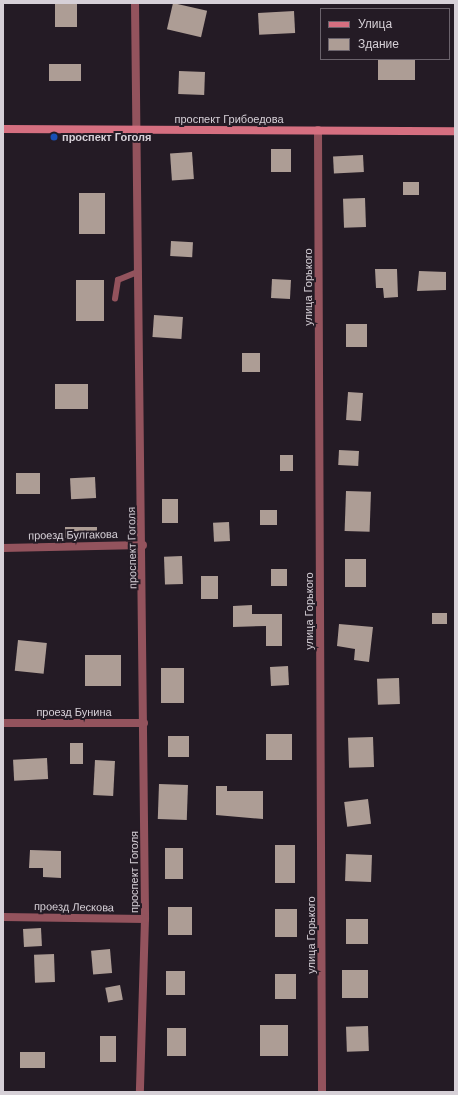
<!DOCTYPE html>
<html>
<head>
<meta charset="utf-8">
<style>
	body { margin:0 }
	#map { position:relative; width:458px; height:1095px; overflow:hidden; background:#241b25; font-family:Arial,sans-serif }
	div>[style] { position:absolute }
	.building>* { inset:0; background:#ad9d95; transform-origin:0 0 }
	.lane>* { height:5.5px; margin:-2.75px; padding:0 2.75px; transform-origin:2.75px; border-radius:2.75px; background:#93535d }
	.street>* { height:8px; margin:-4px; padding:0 4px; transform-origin:4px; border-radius:4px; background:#93535d }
	.secondary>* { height:8px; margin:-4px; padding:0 4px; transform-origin:4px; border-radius:4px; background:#d56f80 }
	.dots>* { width:11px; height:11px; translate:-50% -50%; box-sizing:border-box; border:2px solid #241b25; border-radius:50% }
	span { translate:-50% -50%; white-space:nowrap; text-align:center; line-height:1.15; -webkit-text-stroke:4px #241b25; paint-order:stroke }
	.street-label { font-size:11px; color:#d6d0d7 }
	.poi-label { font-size:11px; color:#d6d0d7; font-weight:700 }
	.left { translate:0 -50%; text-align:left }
	.frame { position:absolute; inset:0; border:4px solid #d6d0d7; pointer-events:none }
	.legend { position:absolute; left:320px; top:8px; width:130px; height:52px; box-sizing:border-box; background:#241b25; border:1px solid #6b636c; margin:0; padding:5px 7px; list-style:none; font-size:12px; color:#d6d0d7 }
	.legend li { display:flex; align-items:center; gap:8px; height:20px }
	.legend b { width:20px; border:1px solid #6b636c }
</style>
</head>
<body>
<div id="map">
	<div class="building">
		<i style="left:173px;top:3px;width:35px;height:27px;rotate:13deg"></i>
		<i style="left:55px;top:4px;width:22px;height:23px"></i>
		<i style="left:294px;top:11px;width:22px;height:36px;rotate:87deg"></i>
		<i style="left:378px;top:59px;width:37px;height:21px"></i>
		<i style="left:49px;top:64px;width:32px;height:17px"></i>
		<i style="left:179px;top:71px;width:26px;height:23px;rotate:2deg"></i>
		<i style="left:271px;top:149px;width:20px;height:23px"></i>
		<i style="left:192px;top:152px;width:27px;height:22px;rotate:86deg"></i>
		<i style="left:363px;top:155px;width:17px;height:30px;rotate:87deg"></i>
		<i style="left:419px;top:182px;width:13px;height:16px;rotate:90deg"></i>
		<i style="left:79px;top:193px;width:26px;height:41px"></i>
		<i style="left:365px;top:198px;width:29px;height:22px;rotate:88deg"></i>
		<i style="left:171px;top:241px;width:22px;height:15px;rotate:3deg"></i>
		<i style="clip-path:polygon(375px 269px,397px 269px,398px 297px,384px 298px,383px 288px,376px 288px)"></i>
		<i style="clip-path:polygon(419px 271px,446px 272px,446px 290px,417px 291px)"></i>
		<i style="left:272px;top:279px;width:19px;height:19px;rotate:3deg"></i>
		<i style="left:76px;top:280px;width:28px;height:41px"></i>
		<i style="left:154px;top:315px;width:29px;height:22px;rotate:4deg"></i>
		<i style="left:346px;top:324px;width:21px;height:23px"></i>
		<i style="left:242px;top:353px;width:18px;height:19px"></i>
		<i style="left:55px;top:384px;width:33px;height:25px"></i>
		<i style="left:348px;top:392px;width:15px;height:28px;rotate:4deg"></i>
		<i style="left:339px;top:450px;width:20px;height:15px;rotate:3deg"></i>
		<i style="left:280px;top:455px;width:13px;height:16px"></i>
		<i style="left:16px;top:473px;width:24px;height:21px"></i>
		<i style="left:95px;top:477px;width:21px;height:25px;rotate:87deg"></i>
		<i style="left:346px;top:491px;width:25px;height:40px;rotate:2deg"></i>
		<i style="left:162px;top:499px;width:16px;height:24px"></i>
		<i style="left:260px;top:510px;width:17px;height:15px"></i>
		<i style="left:229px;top:522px;width:19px;height:16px;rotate:87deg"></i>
		<i style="left:65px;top:527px;width:32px;height:11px"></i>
		<i style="left:182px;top:556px;width:28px;height:18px;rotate:88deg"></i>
		<i style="left:345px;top:559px;width:21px;height:28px"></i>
		<i style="left:271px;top:569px;width:16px;height:17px"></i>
		<i style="left:201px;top:576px;width:17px;height:23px"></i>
		<i style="clip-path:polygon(252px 605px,252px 614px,282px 614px,282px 646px,266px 646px,266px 626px,233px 627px,233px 606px)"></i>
		<i style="left:432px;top:613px;width:15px;height:11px"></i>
		<i style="clip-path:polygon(339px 624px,373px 627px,369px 662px,354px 660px,355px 649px,337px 646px)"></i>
		<i style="left:18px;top:640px;width:29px;height:31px;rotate:6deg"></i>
		<i style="left:85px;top:655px;width:36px;height:31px"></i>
		<i style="left:288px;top:666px;width:19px;height:18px;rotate:87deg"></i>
		<i style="left:161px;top:668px;width:23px;height:35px"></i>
		<i style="left:399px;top:678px;width:26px;height:22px;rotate:88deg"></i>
		<i style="left:266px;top:734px;width:26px;height:26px"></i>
		<i style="left:168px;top:736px;width:21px;height:21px"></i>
		<i style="left:373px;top:737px;width:30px;height:25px;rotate:88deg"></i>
		<i style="left:70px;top:743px;width:13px;height:21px"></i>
		<i style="left:47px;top:758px;width:21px;height:34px;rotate:87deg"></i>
		<i style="left:95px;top:760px;width:20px;height:35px;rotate:3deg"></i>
		<i style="left:159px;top:784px;width:29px;height:35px;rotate:2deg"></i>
		<i style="clip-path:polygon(216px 786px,227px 786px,227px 791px,263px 791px,263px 819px,216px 815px)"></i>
		<i style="left:368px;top:799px;width:25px;height:24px;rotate:83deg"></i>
		<i style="left:275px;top:845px;width:20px;height:38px"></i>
		<i style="left:165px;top:848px;width:18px;height:31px"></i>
		<i style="clip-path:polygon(30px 850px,61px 851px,61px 878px,43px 877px,43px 868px,29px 868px)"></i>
		<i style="left:346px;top:854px;width:26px;height:27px;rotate:2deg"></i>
		<i style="left:168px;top:907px;width:24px;height:28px"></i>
		<i style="left:275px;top:909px;width:22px;height:28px"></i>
		<i style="left:346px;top:919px;width:22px;height:25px"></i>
		<i style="left:41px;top:928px;width:18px;height:18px;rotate:87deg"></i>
		<i style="left:110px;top:949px;width:24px;height:19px;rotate:85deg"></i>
		<i style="left:54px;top:954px;width:28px;height:20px;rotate:88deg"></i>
		<i style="left:342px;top:970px;width:26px;height:28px"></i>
		<i style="left:166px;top:971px;width:19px;height:24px"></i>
		<i style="left:275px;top:974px;width:21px;height:25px"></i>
		<i style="left:120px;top:985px;width:15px;height:15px;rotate:79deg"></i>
		<i style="left:260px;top:1025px;width:28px;height:31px"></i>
		<i style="left:368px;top:1026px;width:25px;height:22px;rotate:88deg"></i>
		<i style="left:167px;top:1028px;width:19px;height:28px"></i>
		<i style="left:100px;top:1036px;width:16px;height:26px"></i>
		<i style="left:45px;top:1052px;width:16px;height:25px;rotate:90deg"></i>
	</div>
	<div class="lane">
		<i style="left:115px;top:299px;width:19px;rotate:-81deg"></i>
		<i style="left:118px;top:280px;width:22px;rotate:-22deg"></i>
	</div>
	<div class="street">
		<i style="left:135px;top:3px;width:916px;rotate:89.37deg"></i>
		<i style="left:145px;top:919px;width:173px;rotate:91.7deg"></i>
		<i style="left:318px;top:130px;width:962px;rotate:89.76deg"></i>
		<i style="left:3px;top:548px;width:140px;rotate:-1.2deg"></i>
		<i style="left:3px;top:723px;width:141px"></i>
		<i style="left:3px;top:917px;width:142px;rotate:0.8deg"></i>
	</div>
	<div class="secondary">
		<i style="left:3px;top:129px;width:452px;rotate:0.3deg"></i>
	</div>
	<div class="dots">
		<i style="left:54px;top:137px;background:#1a4fb4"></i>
	</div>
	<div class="street-label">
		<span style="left:229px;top:119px">проспект Грибоедова</span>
		<span style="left:308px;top:287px;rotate:-90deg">улица Горького</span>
		<span style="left:73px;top:535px;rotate:-1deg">проезд Булгакова</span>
		<span style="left:132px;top:548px;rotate:-91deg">проспект Гоголя</span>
		<span style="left:309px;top:611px;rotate:-90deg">улица Горького</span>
		<span style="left:74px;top:712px">проезд Бунина</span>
		<span style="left:134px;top:872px;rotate:-90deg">проспект Гоголя</span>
		<span style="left:74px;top:907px;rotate:1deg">проезд Лескова</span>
		<span style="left:311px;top:935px;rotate:-90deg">улица Горького</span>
	</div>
	<div class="poi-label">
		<span class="left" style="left:62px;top:137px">проспект Гоголя</span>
	</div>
	<div class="frame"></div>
	<ul class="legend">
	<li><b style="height:5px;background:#d56f80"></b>Улица</li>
	<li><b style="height:11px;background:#ad9d95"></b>Здание</li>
	</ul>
</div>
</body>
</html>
